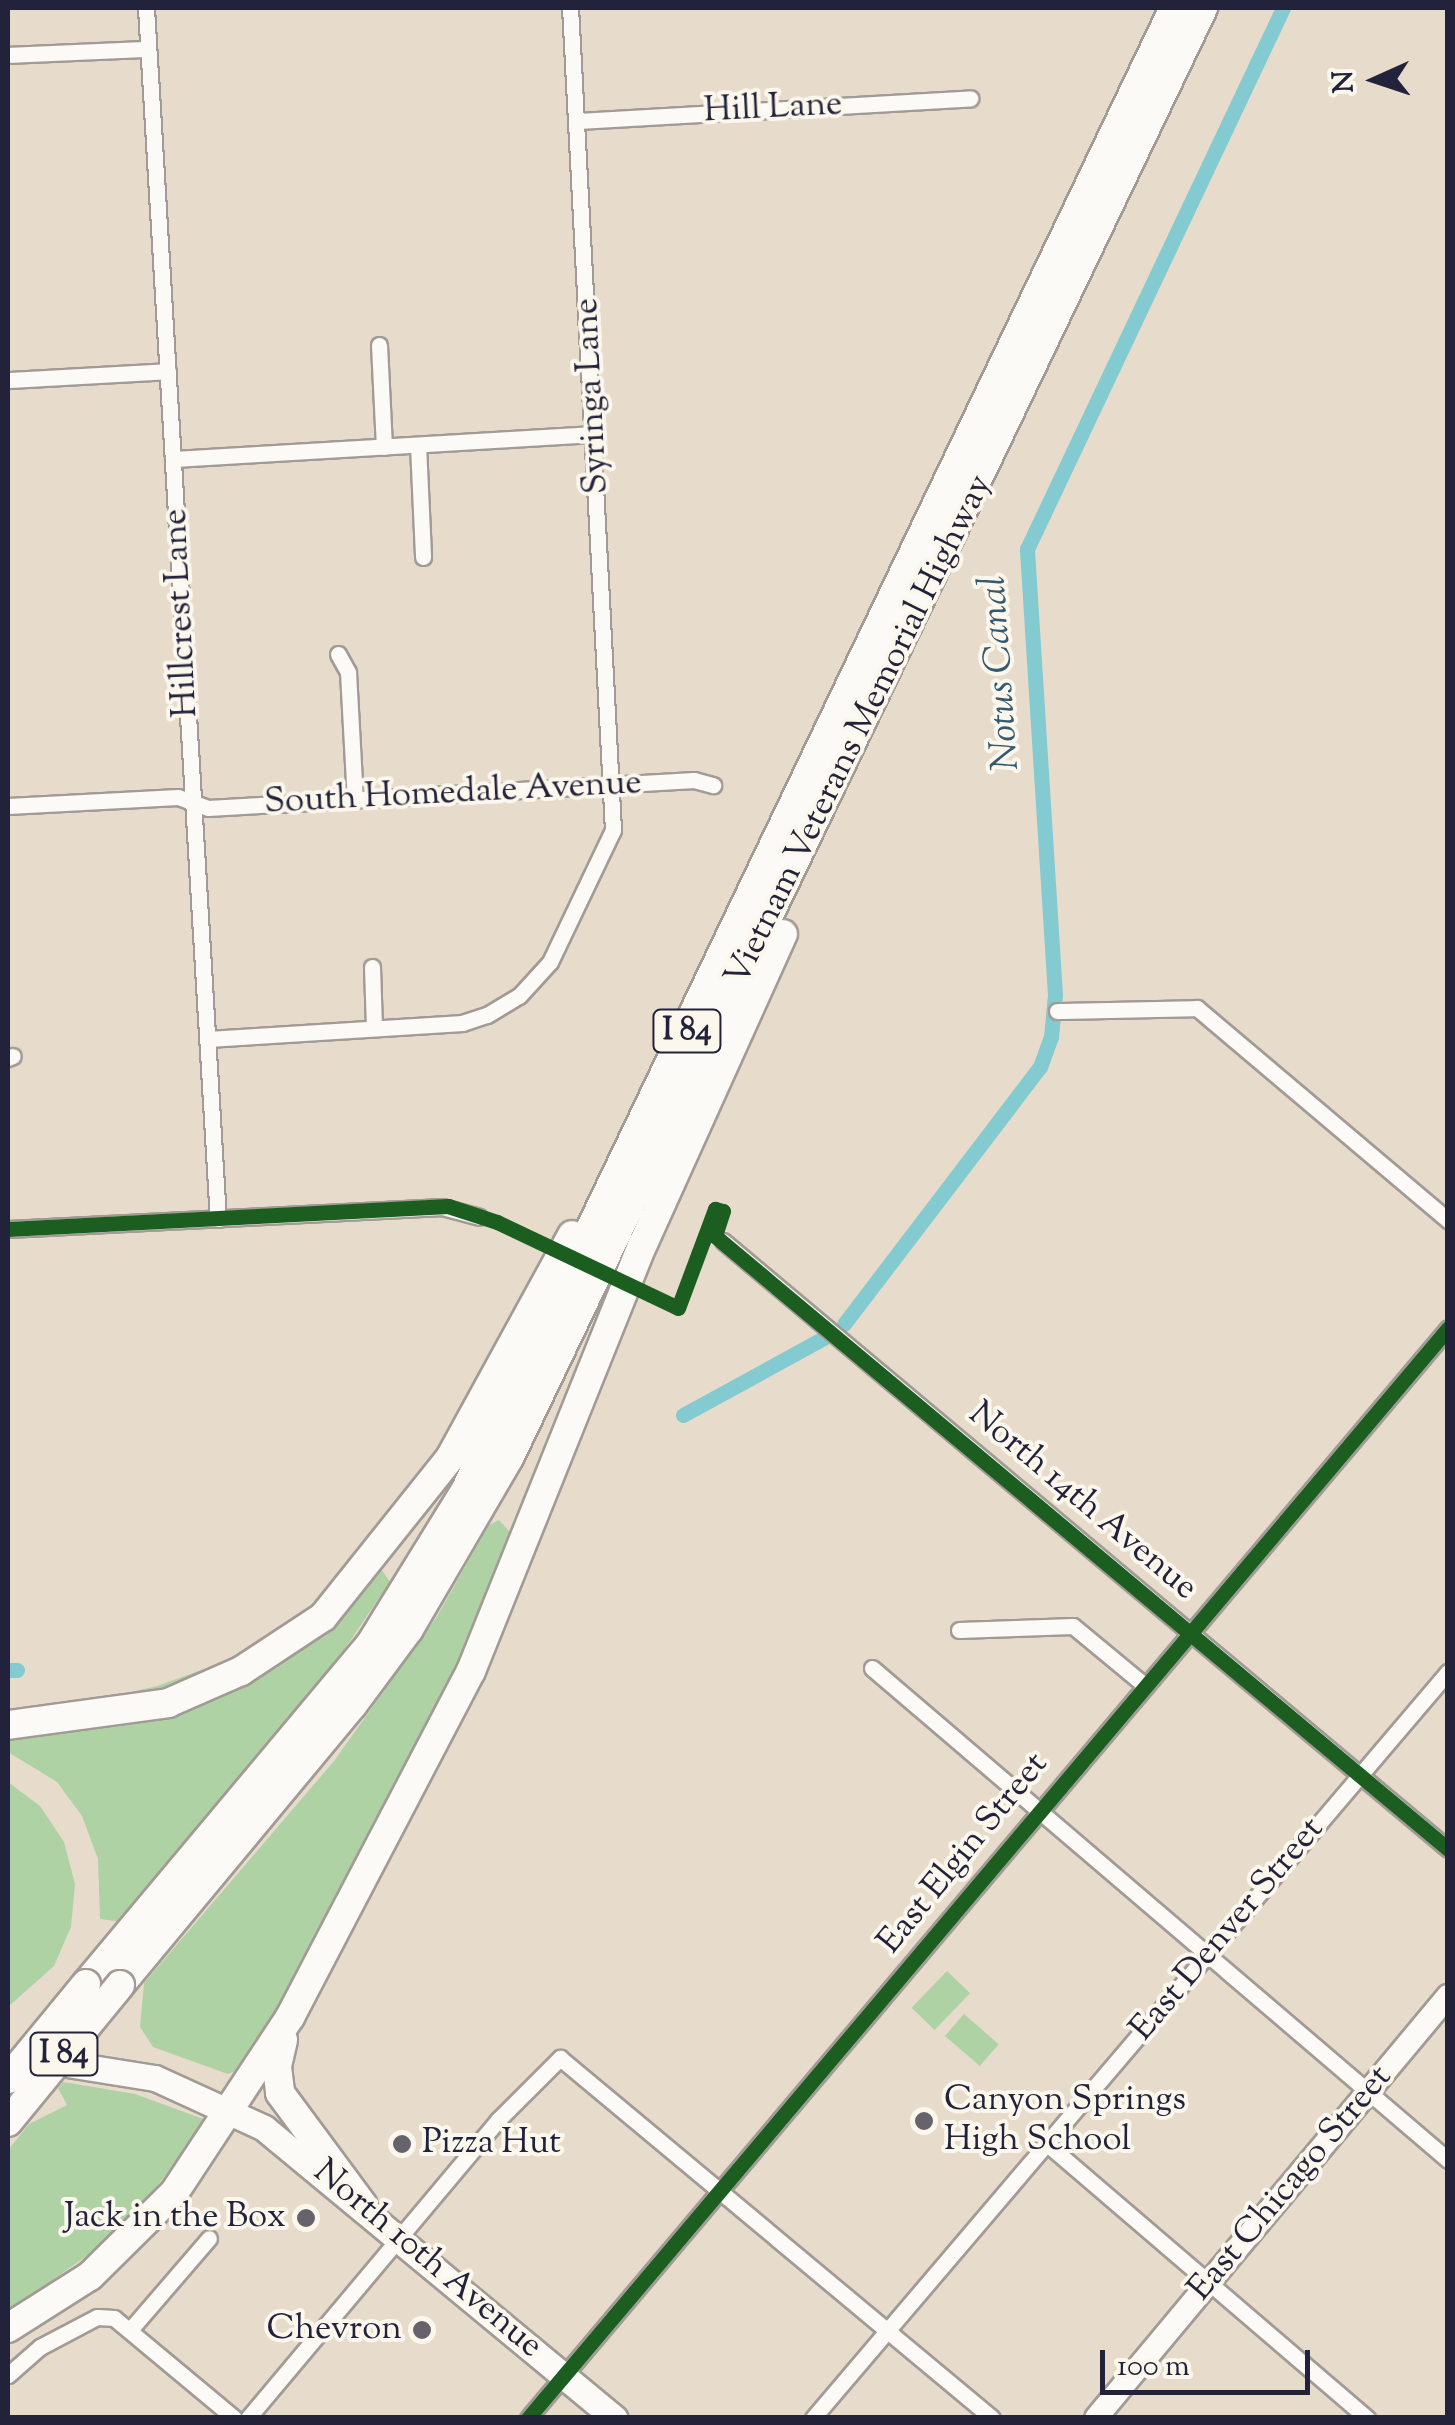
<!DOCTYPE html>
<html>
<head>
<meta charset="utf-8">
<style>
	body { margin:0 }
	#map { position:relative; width:1455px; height:2425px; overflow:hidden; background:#e7dbcb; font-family:"Sorts Mill Goudy",serif }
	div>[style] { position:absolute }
	.green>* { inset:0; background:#afd2a4; transform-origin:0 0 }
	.canal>* { height:15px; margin:-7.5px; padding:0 7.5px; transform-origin:7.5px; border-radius:7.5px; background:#83cad1 }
	.roads { filter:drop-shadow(2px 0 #a29b95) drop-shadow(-2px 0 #a29b95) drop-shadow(0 2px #a29b95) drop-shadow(0 -2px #a29b95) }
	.street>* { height:15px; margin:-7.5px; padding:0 7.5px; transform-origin:7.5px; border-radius:7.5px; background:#fbfaf7 }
	.secondary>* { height:22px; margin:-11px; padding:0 11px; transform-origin:11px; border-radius:11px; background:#fbfaf7 }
	.primary>* { height:25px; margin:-12.5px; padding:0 12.5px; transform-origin:12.5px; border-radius:12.5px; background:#fbfaf7 }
	.highway>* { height:28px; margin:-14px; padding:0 14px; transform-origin:14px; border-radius:14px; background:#fbfaf7 }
	.bridges { filter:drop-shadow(2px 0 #a29b95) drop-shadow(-2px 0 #a29b95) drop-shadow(0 2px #a29b95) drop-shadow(0 -2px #a29b95) }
	.highway-bridge>* { height:28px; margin:-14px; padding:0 14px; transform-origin:14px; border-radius:14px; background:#fbfaf7 }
	.cycleway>* { height:15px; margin:-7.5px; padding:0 7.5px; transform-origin:7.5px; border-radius:7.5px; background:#1b5e20 }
	.dots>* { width:28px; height:28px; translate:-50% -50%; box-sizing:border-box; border:5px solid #fbf7ec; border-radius:50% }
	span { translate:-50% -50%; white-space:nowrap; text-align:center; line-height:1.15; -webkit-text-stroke:8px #fbf7ec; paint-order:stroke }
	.shield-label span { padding:2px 8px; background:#fbf7ec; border:2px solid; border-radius:8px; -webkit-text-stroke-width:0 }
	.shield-label { font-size:32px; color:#22223b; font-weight:700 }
	.street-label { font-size:35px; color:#22223b }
	.poi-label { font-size:35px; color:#22223b }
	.left { translate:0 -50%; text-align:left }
	.right { translate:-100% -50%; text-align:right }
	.water-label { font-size:38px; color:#355a70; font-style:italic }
	.frame { position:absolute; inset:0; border:10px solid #22223b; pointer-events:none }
	.north { position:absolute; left:1325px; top:30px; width:100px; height:100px; -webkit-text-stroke:8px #fbf7ec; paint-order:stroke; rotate:267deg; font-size:28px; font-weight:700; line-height:40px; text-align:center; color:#22223b }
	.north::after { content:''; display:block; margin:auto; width:35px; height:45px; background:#22223b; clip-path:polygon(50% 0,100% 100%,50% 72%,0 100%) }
	.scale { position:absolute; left:1100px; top:2350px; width:210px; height:45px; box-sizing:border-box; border:5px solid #22223b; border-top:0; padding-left:12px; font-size:30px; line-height:35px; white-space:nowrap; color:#22223b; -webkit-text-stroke:8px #fbf7ec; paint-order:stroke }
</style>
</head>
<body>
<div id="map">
	<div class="green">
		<i style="clip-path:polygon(499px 1520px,516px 1539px,471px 1647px,266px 2039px,244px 2068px,228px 2074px,153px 2047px,140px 2027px,144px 1983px,334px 1761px,436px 1618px,489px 1525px)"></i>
		<i style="clip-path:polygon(377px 1563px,390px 1582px,331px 1669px,122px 1922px,100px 1919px,98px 1859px,82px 1816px,57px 1782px,8px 1752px,8px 1721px,157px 1686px,226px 1661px,290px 1627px)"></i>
		<i style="clip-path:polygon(8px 1782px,40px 1806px,64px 1842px,75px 1884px,71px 1927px,54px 1966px,8px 2007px)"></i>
		<i style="left:947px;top:1971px;width:32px;height:51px;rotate:44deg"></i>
		<i style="left:964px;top:2014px;width:46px;height:29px;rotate:41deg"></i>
		<i style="clip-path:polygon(63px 2082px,135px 2094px,209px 2121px,120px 2232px,8px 2312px,8px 2150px,29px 2124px,67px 2105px,58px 2088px)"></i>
	</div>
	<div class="canal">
		<i style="left:844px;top:1324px;width:323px;rotate:-52.7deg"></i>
		<i style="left:1040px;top:1067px;width:32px;rotate:-70deg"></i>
		<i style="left:1051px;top:1037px;width:42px;rotate:-84.6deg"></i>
		<i style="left:1055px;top:995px;width:447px;rotate:-93.6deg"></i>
		<i style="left:1027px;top:549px;width:599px;rotate:-64.68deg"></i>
		<i style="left:683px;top:1415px;width:166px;rotate:-28.7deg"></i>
		<i style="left:8px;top:1670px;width:9px"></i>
	</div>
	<div class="roads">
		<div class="street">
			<i style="left:146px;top:8px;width:1213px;rotate:86.6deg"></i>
			<i style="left:8px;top:55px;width:140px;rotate:-2.5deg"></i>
			<i style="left:577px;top:121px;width:394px;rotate:-3.3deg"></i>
			<i style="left:379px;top:345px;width:102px;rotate:87.2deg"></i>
			<i style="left:8px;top:380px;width:160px;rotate:-3.2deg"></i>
			<i style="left:418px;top:445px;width:112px;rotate:87.4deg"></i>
			<i style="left:173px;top:459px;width:423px;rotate:-3.4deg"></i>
			<i style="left:338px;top:654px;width:21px;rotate:61deg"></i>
			<i style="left:348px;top:672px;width:128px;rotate:86.9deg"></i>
			<i style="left:8px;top:806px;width:170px;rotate:-3deg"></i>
			<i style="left:178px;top:797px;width:32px;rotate:20deg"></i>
			<i style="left:208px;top:808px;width:487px;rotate:-3.3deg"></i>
			<i style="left:694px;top:780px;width:20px;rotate:15deg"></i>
			<i style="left:372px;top:967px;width:61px;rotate:88.1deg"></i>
			<i style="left:1057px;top:1011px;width:140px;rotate:-1.2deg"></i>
			<i style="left:1197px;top:1008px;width:329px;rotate:40.2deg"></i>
			<i style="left:208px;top:1039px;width:255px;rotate:-3.6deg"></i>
			<i style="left:462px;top:1023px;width:26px;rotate:-18deg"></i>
			<i style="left:487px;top:1015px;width:37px;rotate:-31deg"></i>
			<i style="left:519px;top:996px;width:46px;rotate:-47.6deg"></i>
			<i style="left:550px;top:962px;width:146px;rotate:-64.5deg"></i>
			<i style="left:613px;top:830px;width:823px;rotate:-92.99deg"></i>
			<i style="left:8px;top:1058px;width:5px;rotate:-22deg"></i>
			<i style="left:8px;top:1229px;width:435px;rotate:-2.9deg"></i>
			<i style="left:442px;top:1207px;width:38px;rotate:15deg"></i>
			<i style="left:723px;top:1241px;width:946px;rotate:39.98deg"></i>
			<i style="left:959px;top:1630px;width:114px;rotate:-2deg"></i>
			<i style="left:1073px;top:1626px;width:91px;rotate:39.6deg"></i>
			<i style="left:872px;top:1668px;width:758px;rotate:40.5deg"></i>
			<i style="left:1046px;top:2143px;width:423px;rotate:40.6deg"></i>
			<i style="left:130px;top:2330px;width:121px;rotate:-49.3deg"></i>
			<i style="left:8px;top:2375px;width:43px;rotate:-41.2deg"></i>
			<i style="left:40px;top:2347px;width:64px;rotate:-27.8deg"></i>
			<i style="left:97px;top:2317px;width:17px;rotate:3deg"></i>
			<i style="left:114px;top:2318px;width:156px;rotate:39.8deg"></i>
			<i style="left:248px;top:2418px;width:389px;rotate:-50deg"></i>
			<i style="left:498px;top:2120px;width:88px;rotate:-45deg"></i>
			<i style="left:560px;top:2058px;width:562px;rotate:39.81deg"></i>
			<i style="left:528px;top:2418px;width:1426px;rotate:-49.83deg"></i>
			<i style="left:813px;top:2418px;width:980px;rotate:-49.6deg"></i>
		</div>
		<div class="secondary">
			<i style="left:1096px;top:2418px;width:550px;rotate:-50.17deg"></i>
		</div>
		<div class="primary">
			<i style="left:42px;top:2060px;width:114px;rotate:9.1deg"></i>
			<i style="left:155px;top:2078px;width:120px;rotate:24.6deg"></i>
			<i style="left:264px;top:2128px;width:455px;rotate:39.6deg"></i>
		</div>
		<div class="highway">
			<i style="left:8px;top:1725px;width:162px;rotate:-7.8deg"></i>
			<i style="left:168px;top:1703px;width:80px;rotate:-23.7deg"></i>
			<i style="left:241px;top:1671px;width:98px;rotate:-33.4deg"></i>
			<i style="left:323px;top:1617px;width:203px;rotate:-51.4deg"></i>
			<i style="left:450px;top:1458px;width:254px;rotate:-61.3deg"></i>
			<i style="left:86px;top:1984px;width:444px;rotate:-50.1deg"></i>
			<i style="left:371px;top:1643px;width:181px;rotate:-58.3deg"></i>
			<i style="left:466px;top:1489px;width:1642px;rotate:-64.45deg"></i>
			<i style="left:120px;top:1985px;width:363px;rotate:-50.3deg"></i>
			<i style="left:352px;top:1706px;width:96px;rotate:-53.5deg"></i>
			<i style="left:409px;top:1629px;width:198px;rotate:-59.7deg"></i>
			<i style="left:509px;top:1458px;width:1608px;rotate:-64.42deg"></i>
			<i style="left:283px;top:2040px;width:28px;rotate:103deg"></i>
			<i style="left:277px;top:2067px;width:26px;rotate:83deg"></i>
			<i style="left:280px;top:2093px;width:139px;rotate:53.5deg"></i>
			<i style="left:8px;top:2328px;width:97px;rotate:-32.4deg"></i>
			<i style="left:90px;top:2276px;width:118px;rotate:-44.7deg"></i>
			<i style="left:174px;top:2193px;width:211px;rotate:-56.6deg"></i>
			<i style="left:290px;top:2017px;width:390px;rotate:-62.4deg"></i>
			<i style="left:471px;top:1671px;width:460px;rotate:-68.1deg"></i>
			<i style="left:643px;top:1244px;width:340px;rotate:-65.7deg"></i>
		</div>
	</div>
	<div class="bridges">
		<div class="highway-bridge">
			<i style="left:8px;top:2079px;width:123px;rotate:-50.6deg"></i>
			<i style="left:8px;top:2122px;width:177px;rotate:-50.7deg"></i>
		</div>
	</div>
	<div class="cycleway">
		<i style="left:8px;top:1229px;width:441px;rotate:-3deg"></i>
		<i style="left:448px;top:1206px;width:52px;rotate:18.1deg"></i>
		<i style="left:497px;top:1222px;width:200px;rotate:25.4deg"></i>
		<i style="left:678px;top:1308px;width:106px;rotate:-69.5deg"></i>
		<i style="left:715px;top:1209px;width:8px;rotate:14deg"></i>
		<i style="left:723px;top:1211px;width:26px;rotate:108deg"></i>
		<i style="left:715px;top:1236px;width:956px;rotate:39.91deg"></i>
		<i style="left:528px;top:2418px;width:1426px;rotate:-49.83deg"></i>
	</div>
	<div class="dots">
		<i style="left:924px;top:2121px;background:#67636d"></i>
		<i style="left:402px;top:2144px;background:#67636d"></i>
		<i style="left:306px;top:2218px;background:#67636d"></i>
		<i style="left:422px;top:2330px;background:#67636d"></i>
	</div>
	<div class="shield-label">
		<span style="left:687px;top:1031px">I 84</span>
		<span style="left:64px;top:2054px">I 84</span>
	</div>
	<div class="street-label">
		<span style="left:773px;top:109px;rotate:-3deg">Hill Lane</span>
		<span style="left:593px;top:396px;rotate:-93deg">Syringa Lane</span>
		<span style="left:182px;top:613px;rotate:-93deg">Hillcrest Lane</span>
		<span style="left:860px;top:731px;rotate:-64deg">Vietnam Veterans Memorial Highway</span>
		<span style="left:453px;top:794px;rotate:-3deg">South Homedale Avenue</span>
		<span style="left:1082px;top:1502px;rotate:40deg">North 14th Avenue</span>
		<span style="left:964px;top:1854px;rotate:-51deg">East Elgin Street</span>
		<span style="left:1228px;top:1930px;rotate:-50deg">East Denver Street</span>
		<span style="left:1291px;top:2184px;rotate:-50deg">East Chicago Street</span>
		<span style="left:427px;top:2260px;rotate:40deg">North 10th Avenue</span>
	</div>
	<div class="poi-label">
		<span class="left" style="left:944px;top:2121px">Canyon Springs<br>High School</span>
		<span class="left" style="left:422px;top:2144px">Pizza Hut</span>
		<span class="right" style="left:286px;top:2218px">Jack in the Box</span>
		<span class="right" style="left:402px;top:2330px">Chevron</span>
	</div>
	<div class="water-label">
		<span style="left:1002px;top:673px;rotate:-94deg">Notus Canal</span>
	</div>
	<div class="frame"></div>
	<div class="north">N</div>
	<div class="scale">100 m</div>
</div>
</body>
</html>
